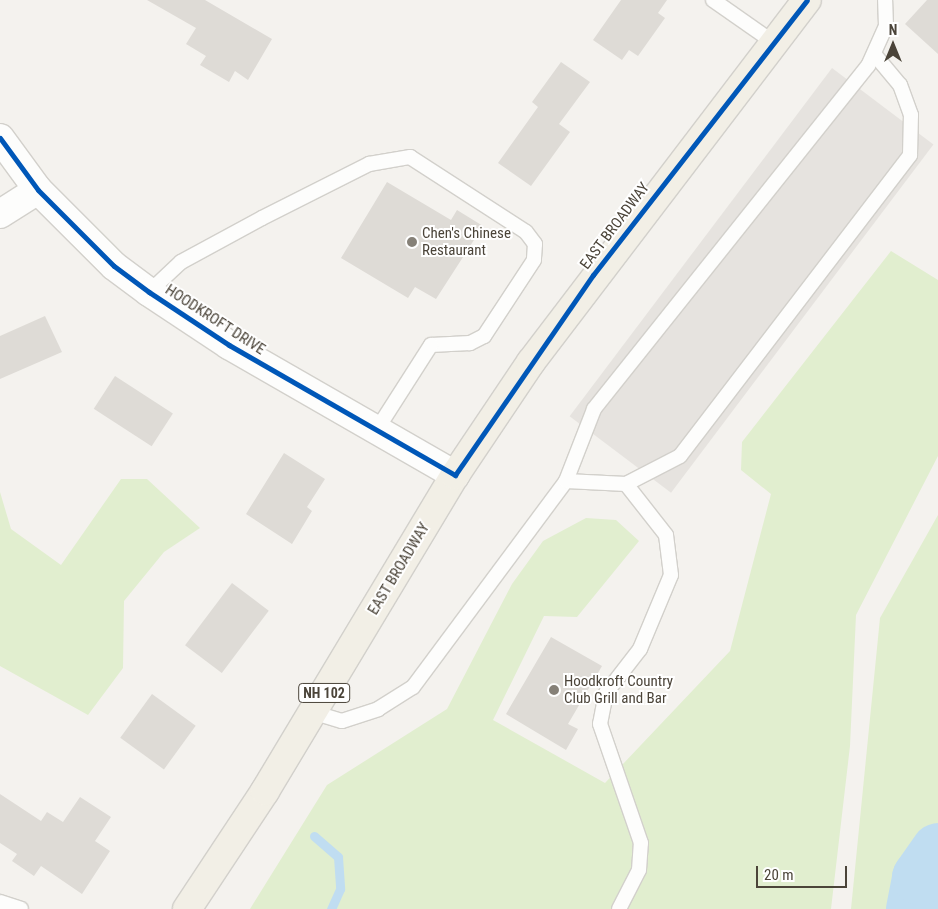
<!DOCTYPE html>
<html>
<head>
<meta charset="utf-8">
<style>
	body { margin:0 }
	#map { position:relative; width:938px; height:909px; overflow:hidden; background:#f4f2ee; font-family:"Roboto Condensed",sans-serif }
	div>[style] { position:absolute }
	.green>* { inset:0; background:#e1eecf }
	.parking>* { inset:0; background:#e6e3df; transform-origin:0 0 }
	.stream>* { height:9px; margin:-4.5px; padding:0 4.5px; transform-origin:4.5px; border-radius:4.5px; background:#c0ddf1 }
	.river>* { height:55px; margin:-27.5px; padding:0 27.5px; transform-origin:27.5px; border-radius:27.5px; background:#c0ddf1 }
	.building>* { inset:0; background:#dedbd6; transform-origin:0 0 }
	.roads { filter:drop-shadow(1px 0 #d2d0cb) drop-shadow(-1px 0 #d2d0cb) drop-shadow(0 1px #d2d0cb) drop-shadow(0 -1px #d2d0cb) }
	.service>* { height:14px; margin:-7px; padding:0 7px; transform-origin:7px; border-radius:7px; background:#fdfdfc }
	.minor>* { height:28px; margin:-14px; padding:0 14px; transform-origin:14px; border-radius:14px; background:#fdfdfc }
	.primary>* { height:28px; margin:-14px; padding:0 14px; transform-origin:14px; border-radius:14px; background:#f2efe6 }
	.cycleway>* { height:5px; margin:-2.5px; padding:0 2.5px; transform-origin:2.5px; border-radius:2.5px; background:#0057b8 }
	.dots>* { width:14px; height:14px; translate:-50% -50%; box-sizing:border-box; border:2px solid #fff; border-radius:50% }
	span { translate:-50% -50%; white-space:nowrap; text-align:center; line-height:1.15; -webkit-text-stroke:4px #fff; paint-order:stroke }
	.shield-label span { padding:1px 4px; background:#fff; border:1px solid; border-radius:4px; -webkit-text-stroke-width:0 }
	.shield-label { font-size:14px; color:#4b4439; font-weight:700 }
	.street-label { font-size:15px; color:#4b4439 }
	.poi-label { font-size:15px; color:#4b4439 }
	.left { translate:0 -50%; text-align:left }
	.north { position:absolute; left:868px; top:20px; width:50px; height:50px; -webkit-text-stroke:4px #fff; paint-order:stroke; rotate:0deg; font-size:14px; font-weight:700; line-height:20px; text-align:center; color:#4b4439 }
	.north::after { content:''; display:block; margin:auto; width:18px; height:22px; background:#4b4439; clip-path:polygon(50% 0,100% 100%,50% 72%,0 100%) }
	.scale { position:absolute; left:756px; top:866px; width:91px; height:22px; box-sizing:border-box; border:2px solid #4b4439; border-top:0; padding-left:6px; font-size:15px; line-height:18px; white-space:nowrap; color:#4b4439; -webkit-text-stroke:4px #fff; paint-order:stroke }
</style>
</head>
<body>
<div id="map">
	<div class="green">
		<i style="clip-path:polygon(891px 251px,938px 280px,938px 456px,856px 615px,850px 746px,831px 909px,250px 909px,327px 785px,447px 709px,512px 584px,543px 541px,586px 518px,616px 520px,639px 541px,577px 617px,544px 616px,493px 720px,605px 783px,730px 651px,771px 494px,741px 470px,742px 442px)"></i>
		<i style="clip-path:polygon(121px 479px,147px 479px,200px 528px,164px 552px,124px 601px,123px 668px,88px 715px,0 666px,0 492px,11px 529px,61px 565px)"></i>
		<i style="clip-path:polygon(938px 515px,938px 909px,851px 909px,880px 618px)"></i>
	</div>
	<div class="parking">
		<i style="left:832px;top:68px;width:127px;height:436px;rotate:37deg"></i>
	</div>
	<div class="stream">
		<i style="left:314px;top:836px;width:32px;rotate:41deg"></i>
		<i style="left:338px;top:857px;width:32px;rotate:86deg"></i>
		<i style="left:340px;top:889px;width:22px;rotate:114deg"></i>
	</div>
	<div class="river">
		<i style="left:913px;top:909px;width:33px;rotate:-79deg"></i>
		<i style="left:919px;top:877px;width:33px;rotate:-55deg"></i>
	</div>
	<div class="building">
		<i style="clip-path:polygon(147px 0,205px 0,272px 39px,248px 80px,235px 71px,229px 82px,200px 65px,206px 56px,186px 44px,196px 28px)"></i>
		<i style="clip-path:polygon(621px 0,667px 0,658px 13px,665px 18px,638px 56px,629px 50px,622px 60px,593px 40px)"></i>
		<i style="clip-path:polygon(927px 0,938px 0,938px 54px,905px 24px)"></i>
		<i style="clip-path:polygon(561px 62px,590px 82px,559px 124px,570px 132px,531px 186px,498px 163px,538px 107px,532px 102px)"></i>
		<i style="clip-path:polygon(387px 182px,451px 220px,457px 210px,483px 226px,436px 299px,415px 287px,408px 298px,341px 258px)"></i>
		<i style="clip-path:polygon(45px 316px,62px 352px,0 379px,0 336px)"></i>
		<i style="left:115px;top:376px;width:69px;height:39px;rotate:33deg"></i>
		<i style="clip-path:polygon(284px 453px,325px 479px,307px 507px,312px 511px,292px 544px,246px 514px)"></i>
		<i style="left:232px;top:583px;width:46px;height:78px;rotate:37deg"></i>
		<i style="clip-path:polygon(551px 637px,602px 666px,568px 724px,578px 729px,566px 750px,506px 714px)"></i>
		<i style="left:152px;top:694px;width:54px;height:54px;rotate:36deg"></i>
		<i style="clip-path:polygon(0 794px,41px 821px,47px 812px,63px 822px,80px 797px,111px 817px,95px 841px,110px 851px,82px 894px,41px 866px,34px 876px,12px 861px,17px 854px,0 843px)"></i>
	</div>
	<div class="roads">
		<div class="service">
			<i style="left:713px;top:0;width:73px;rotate:35deg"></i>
			<i style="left:149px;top:292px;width:44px;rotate:-43.2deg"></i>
			<i style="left:181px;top:262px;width:92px;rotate:-28.5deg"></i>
			<i style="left:262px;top:218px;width:120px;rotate:-26.8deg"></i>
			<i style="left:369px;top:164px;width:42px;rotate:-9.7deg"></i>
			<i style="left:410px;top:157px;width:138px;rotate:32.9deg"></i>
			<i style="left:526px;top:232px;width:15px;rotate:53deg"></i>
			<i style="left:535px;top:244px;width:16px;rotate:94deg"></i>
			<i style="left:534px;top:260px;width:91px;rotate:123.3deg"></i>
			<i style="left:484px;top:336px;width:16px;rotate:153deg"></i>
			<i style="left:470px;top:343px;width:39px;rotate:177deg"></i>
			<i style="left:431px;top:345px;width:102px;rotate:122.6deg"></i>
			<i style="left:566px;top:481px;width:60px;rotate:2.9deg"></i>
			<i style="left:626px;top:484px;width:61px;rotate:-27.4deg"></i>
			<i style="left:680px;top:456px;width:379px;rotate:-52.6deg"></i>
			<i style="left:910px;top:155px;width:40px;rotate:-88.6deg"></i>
			<i style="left:911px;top:115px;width:32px;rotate:-110deg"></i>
			<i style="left:900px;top:85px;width:40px;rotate:-130deg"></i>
			<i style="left:312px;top:712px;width:31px;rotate:17deg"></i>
			<i style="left:342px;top:721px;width:38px;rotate:-18deg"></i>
			<i style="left:378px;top:709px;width:41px;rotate:-32.2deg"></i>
			<i style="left:413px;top:687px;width:257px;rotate:-53.4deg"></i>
			<i style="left:566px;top:481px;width:77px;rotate:-68.7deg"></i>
			<i style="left:594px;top:409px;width:439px;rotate:-51.4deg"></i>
			<i style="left:868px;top:66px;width:44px;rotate:-65.8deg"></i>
			<i style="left:886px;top:26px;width:26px;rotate:-92deg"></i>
			<i style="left:0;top:902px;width:22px;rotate:18deg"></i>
			<i style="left:619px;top:909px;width:44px;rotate:-62.9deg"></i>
			<i style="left:639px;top:870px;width:27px;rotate:-86deg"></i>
			<i style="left:641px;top:843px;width:126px;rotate:-109deg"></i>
			<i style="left:600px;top:724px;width:32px;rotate:-79deg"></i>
			<i style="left:606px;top:693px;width:56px;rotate:-52.3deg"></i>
			<i style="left:640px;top:649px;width:80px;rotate:-67.3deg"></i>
			<i style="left:671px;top:575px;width:40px;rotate:-97.1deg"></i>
			<i style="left:666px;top:535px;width:65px;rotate:-128.1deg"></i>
		</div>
		<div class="minor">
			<i style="left:0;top:138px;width:64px;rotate:53.8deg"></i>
			<i style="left:38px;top:190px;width:107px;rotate:45deg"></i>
			<i style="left:114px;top:266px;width:44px;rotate:36.6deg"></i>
			<i style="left:149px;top:292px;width:96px;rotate:33.5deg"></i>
			<i style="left:229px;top:345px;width:261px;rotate:29.9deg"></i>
			<i style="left:0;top:214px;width:45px;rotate:-32.3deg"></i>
		</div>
		<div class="primary">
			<i style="left:187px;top:909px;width:141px;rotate:-56.5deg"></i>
			<i style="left:265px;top:791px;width:369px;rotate:-59deg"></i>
			<i style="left:455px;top:475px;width:136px;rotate:-56.1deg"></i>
			<i style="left:531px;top:362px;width:455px;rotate:-52.7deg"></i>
		</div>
	</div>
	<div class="cycleway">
		<i style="left:0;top:138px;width:64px;rotate:53.8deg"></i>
		<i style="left:38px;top:190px;width:107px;rotate:45deg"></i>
		<i style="left:114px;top:266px;width:44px;rotate:36.6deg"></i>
		<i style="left:149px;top:292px;width:96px;rotate:33.5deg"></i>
		<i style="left:229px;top:345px;width:261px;rotate:29.9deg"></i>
		<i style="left:455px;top:475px;width:243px;rotate:-55.4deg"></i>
		<i style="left:593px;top:275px;width:348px;rotate:-52.1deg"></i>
	</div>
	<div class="dots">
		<i style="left:412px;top:242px;background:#868178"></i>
		<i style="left:554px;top:690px;background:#868178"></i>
	</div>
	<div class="shield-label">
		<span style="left:324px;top:693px">NH 102</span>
	</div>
	<div class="street-label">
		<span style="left:615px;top:226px;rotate:-53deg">EAST BROADWAY</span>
		<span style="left:215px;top:320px;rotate:33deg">HOODKROFT DRIVE</span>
		<span style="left:399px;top:569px;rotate:-59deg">EAST BROADWAY</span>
	</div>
	<div class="poi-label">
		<span class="left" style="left:422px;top:242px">Chen's Chinese<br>Restaurant</span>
		<span class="left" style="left:564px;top:690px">Hoodkroft Country<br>Club Grill and Bar</span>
	</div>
	<div class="north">N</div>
	<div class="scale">20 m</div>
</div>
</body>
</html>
